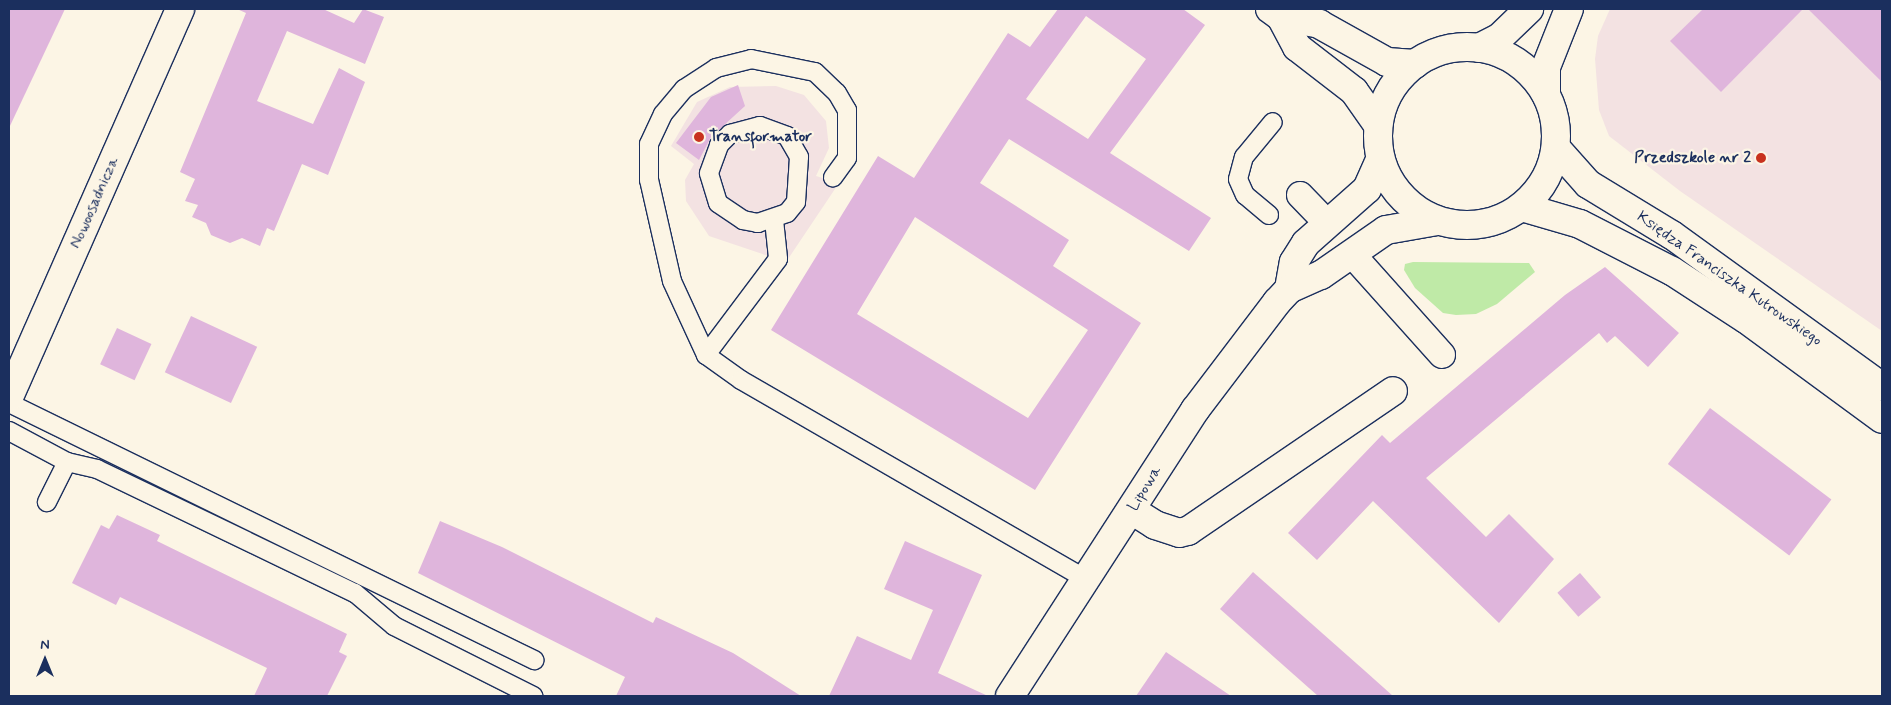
<!DOCTYPE html>
<html>
<head>
<meta charset="utf-8">
<style>
	body { margin:0 }
	#map { position:relative; width:1891px; height:705px; overflow:hidden; background:#fcf5e5; font-family:Mynerve,sans-serif }
	div>[style] { position:absolute }
	.built>* { inset:0; background:#f3e2e2 }
	.green>* { inset:0; background:#bfeaa7 }
	.building>* { inset:0; background:#dfb5dc; transform-origin:0 0 }
	.roads { filter:drop-shadow(1px 0 #1b2f5e) drop-shadow(-1px 0 #1b2f5e) drop-shadow(0 1px #1b2f5e) drop-shadow(0 -1px #1b2f5e) }
	.service>* { height:18px; margin:-9px; padding:0 9px; transform-origin:9px; border-radius:9px; background:#fcf5e5 }
	.pedestrian>* { height:26px; margin:-13px; padding:0 13px; transform-origin:13px; border-radius:13px; background:#fcf5e5 }
	.minor>* { height:28px; margin:-14px; padding:0 14px; transform-origin:14px; border-radius:14px; background:#fcf5e5 }
	.tertiary>* { height:28px; margin:-14px; padding:0 14px; transform-origin:14px; border-radius:14px; background:#fcf5e5 }
	.primary>* { height:28px; margin:-14px; padding:0 14px; transform-origin:14px; border-radius:14px; background:#fcf5e5 }
	.primary>.ring { margin:-14px; padding:0; box-sizing:content-box; background:none; border:28px solid #fcf5e5; border-radius:50% }
	.dots>* { width:14px; height:14px; translate:-50% -50%; box-sizing:border-box; border:2px solid #fcf5e5; border-radius:50% }
	span { translate:-50% -50%; white-space:nowrap; text-align:center; line-height:1.15; -webkit-text-stroke:4.5px #fcf5e5; paint-order:stroke }
	.poi-label { font-size:16px; color:#1b2f5e; font-weight:700 }
	.left { translate:0 -50%; text-align:left }
	.right { translate:-100% -50%; text-align:right }
	.street-label { font-size:16px; color:#1b2f5e }
	.frame { position:absolute; inset:0; border:10px solid #1b2f5e; pointer-events:none }
	.north { position:absolute; left:20px; top:635px; width:50px; height:50px; -webkit-text-stroke:4px #fcf5e5; paint-order:stroke; rotate:0deg; font-size:14px; font-weight:700; line-height:20px; text-align:center; color:#1b2f5e }
	.north::after { content:''; display:block; margin:auto; width:18px; height:22px; background:#1b2f5e; clip-path:polygon(50% 0,100% 100%,50% 72%,0 100%) }
</style>
</head>
<body>
<div id="map">
	<div class="built">
		<i style="clip-path:polygon(1610px 9px,1882px 9px,1882px 331px,1680px 191px,1609px 136px,1599px 110px,1595px 59px,1598px 36px)"></i>
		<i style="clip-path:polygon(776px 86px,804px 95px,826px 121px,829px 148px,816px 176px,839px 183px,786px 262px,709px 236px,686px 201px,685px 180px,694px 164px,671px 146px,697px 102px,730px 87px)"></i>
	</div>
	<div class="green">
		<i style="clip-path:polygon(1413px 262px,1529px 263px,1535px 272px,1497px 304px,1476px 314px,1456px 315px,1443px 313px,1415px 288px,1404px 270px,1405px 264px)"></i>
	</div>
	<div class="building">
		<i style="clip-path:polygon(9px 9px,65px 9px,9px 128px)"></i>
		<i style="clip-path:polygon(237px 9px,323px 9px,354px 23px,363px 9px,384px 17px,365px 64px,287px 31px,257px 101px,313px 124px,339px 68px,365px 82px,328px 175px,302px 164px,274px 231px,267px 228px,260px 246px,242px 238px,230px 243px,211px 235px,206px 223px,192px 217px,198px 205px,185px 201px,195px 179px,180px 172px,246px 13px)"></i>
		<i style="clip-path:polygon(evenodd,1058px 9px,1183px 9px,1205px 25px,1110px 153px,1211px 218px,1189px 251px,1009px 139px,980px 183px,1069px 240px,1053px 266px,1141px 323px,1035px 490px,771px 330px,878px 156px,914px 178px,1008px 33px,1030px 47px,1058px 9px,1086px 16px,1146px 59px,1088px 139px,1026px 99px,1086px 16px,1058px 9px,915px 217px,1088px 330px,1028px 418px,857px 314px,915px 217px)"></i>
		<i style="clip-path:polygon(1703px 9px,1803px 9px,1721px 92px,1670px 41px)"></i>
		<i style="clip-path:polygon(1808px 9px,1882px 9px,1882px 82px)"></i>
		<i style="clip-path:polygon(738px 85px,745px 106px,711px 137px,699px 160px,676px 143px,711px 97px)"></i>
		<i style="clip-path:polygon(1605px 267px,1679px 333px,1648px 367px,1615px 336px,1607px 343px,1599px 333px,1426px 478px,1486px 537px,1509px 514px,1554px 559px,1499px 623px,1373px 501px,1317px 560px,1288px 533px,1382px 435px,1390px 443px,1565px 295px)"></i>
		<i style="left:191px;top:316px;width:73px;height:62px;rotate:25deg"></i>
		<i style="left:117px;top:328px;width:38px;height:40px;rotate:25deg"></i>
		<i style="left:1710px;top:408px;width:152px;height:70px;rotate:37deg"></i>
		<i style="clip-path:polygon(117px 515px,160px 535px,157px 541px,347px 634px,339px 652px,347px 656px,327px 696px,254px 696px,267px 668px,120px 597px,116px 605px,72px 583px,101px 525px,109px 529px)"></i>
		<i style="clip-path:polygon(440px 521px,502px 547px,653px 623px,656px 617px,733px 653px,801px 696px,616px 696px,625px 677px,418px 573px)"></i>
		<i style="clip-path:polygon(905px 541px,982px 575px,938px 673px,988px 696px,829px 696px,857px 636px,911px 660px,933px 610px,884px 589px)"></i>
		<i style="clip-path:polygon(1253px 572px,1365px 671px,1393px 696px,1318px 696px,1220px 609px)"></i>
		<i style="left:1580px;top:573px;width:32px;height:30px;rotate:49deg"></i>
		<i style="clip-path:polygon(1166px 652px,1231px 696px,1136px 696px)"></i>
	</div>
	<div class="roads">
		<div class="service">
			<i style="left:760px;top:126px;width:29px;rotate:20deg"></i>
			<i style="left:787px;top:136px;width:24px;rotate:60deg"></i>
			<i style="left:799px;top:157px;width:45px;rotate:93.8deg"></i>
			<i style="left:796px;top:202px;width:14px;rotate:129deg"></i>
			<i style="left:787px;top:213px;width:31px;rotate:161deg"></i>
			<i style="left:758px;top:223px;width:15px;rotate:-169deg"></i>
			<i style="left:743px;top:220px;width:30px;rotate:-146deg"></i>
			<i style="left:718px;top:203px;width:31px;rotate:-107deg"></i>
			<i style="left:709px;top:173px;width:30px;rotate:-70deg"></i>
			<i style="left:719px;top:145px;width:16px;rotate:-45deg"></i>
			<i style="left:730px;top:134px;width:31px;rotate:-15deg"></i>
			<i style="left:1269px;top:215px;width:31px;rotate:-140deg"></i>
			<i style="left:1245px;top:195px;width:17px;rotate:-114deg"></i>
			<i style="left:1238px;top:179px;width:23px;rotate:-75deg"></i>
			<i style="left:1244px;top:157px;width:45px;rotate:-50.4deg"></i>
			<i style="left:774px;top:220px;width:39px;rotate:84deg"></i>
			<i style="left:778px;top:259px;width:120px;rotate:126.9deg"></i>
			<i style="left:706px;top:355px;width:81px;rotate:-114.7deg"></i>
			<i style="left:672px;top:281px;width:104px;rotate:-102.8deg"></i>
			<i style="left:649px;top:180px;width:36px;rotate:-90deg"></i>
			<i style="left:649px;top:144px;width:33px;rotate:-65deg"></i>
			<i style="left:663px;top:114px;width:33px;rotate:-50deg"></i>
			<i style="left:684px;top:89px;width:38px;rotate:-33deg"></i>
			<i style="left:716px;top:68px;width:36px;rotate:-14deg"></i>
			<i style="left:751px;top:59px;width:65px;rotate:11.5deg"></i>
			<i style="left:815px;top:72px;width:30px;rotate:44deg"></i>
			<i style="left:837px;top:93px;width:20px;rotate:60deg"></i>
			<i style="left:847px;top:110px;width:48px;rotate:90deg"></i>
			<i style="left:847px;top:158px;width:24px;rotate:126deg"></i>
			<i style="left:706px;top:355px;width:43px;rotate:35.5deg"></i>
			<i style="left:741px;top:380px;width:397px;rotate:30deg"></i>
			<i style="left:9px;top:403px;width:585px;rotate:26.08deg"></i>
			<i style="left:9px;top:431px;width:66px;rotate:28.1deg"></i>
			<i style="left:67px;top:462px;width:45px;rotate:116.6deg"></i>
			<i style="left:67px;top:462px;width:31px;rotate:13deg"></i>
			<i style="left:97px;top:469px;width:286px;rotate:25.7deg"></i>
			<i style="left:355px;top:593px;width:51px;rotate:40.2deg"></i>
			<i style="left:394px;top:626px;width:156px;rotate:26.7deg"></i>
		</div>
		<div class="pedestrian">
			<i style="left:1300px;top:195px;width:32px;rotate:46deg"></i>
			<i style="left:1358px;top:261px;width:126px;rotate:48.2deg"></i>
		</div>
		<div class="minor">
			<i style="left:9px;top:397px;width:424px;rotate:-66.2deg"></i>
			<i style="left:1133px;top:511px;width:26px;rotate:32deg"></i>
			<i style="left:1155px;top:525px;width:25px;rotate:18deg"></i>
			<i style="left:1179px;top:533px;width:9px;rotate:-13deg"></i>
			<i style="left:1188px;top:531px;width:248px;rotate:-34.3deg"></i>
		</div>
		<div class="tertiary">
			<i style="left:1479px;top:48px;width:22px;rotate:-27deg"></i>
			<i style="left:1499px;top:38px;width:42px;rotate:-44deg"></i>
			<i style="left:1546px;top:94px;width:27px;rotate:-90deg"></i>
			<i style="left:1546px;top:67px;width:62px;rotate:-68.4deg"></i>
			<i style="left:1289px;top:289px;width:27px;rotate:-80deg"></i>
			<i style="left:1294px;top:262px;width:22px;rotate:-58deg"></i>
			<i style="left:1306px;top:243px;width:81px;rotate:-41.5deg"></i>
			<i style="left:1367px;top:189px;width:32px;rotate:-66deg"></i>
			<i style="left:1010px;top:696px;width:341px;rotate:-57.1deg"></i>
			<i style="left:1195px;top:410px;width:136px;rotate:-52.8deg"></i>
			<i style="left:1277px;top:302px;width:18px;rotate:-47deg"></i>
			<i style="left:1289px;top:289px;width:35px;rotate:-24deg"></i>
			<i style="left:1321px;top:275px;width:79px;rotate:-34.7deg"></i>
			<i style="left:1386px;top:230px;width:52px;rotate:-10deg"></i>
		</div>
		<div class="primary">
			<i style="left:1270px;top:9px;width:14px;rotate:36deg"></i>
			<i style="left:1281px;top:17px;width:39px;rotate:10deg"></i>
			<i style="left:1319px;top:24px;width:78px;rotate:29.2deg"></i>
			<i style="left:1387px;top:62px;width:28px;rotate:4deg"></i>
			<i style="left:1281px;top:17px;width:34px;rotate:62deg"></i>
			<i style="left:1297px;top:47px;width:72px;rotate:37.7deg"></i>
			<i style="left:1354px;top:91px;width:42px;rotate:54.8deg"></i>
			<i class="ring" style="left:1378px;top:47px;width:150px;height:150px"></i>
			<i style="left:1556px;top:148px;width:48px;rotate:48.4deg"></i>
			<i style="left:1588px;top:184px;width:98px;rotate:31.3deg"></i>
			<i style="left:1672px;top:235px;width:259px;rotate:35.9deg"></i>
			<i style="left:1522px;top:207px;width:60px;rotate:16.3deg"></i>
			<i style="left:1580px;top:224px;width:103px;rotate:27.1deg"></i>
			<i style="left:1672px;top:271px;width:88px;rotate:33deg"></i>
			<i style="left:1746px;top:319px;width:169px;rotate:36.3deg"></i>
		</div>
	</div>
	<div class="dots">
		<i style="left:699px;top:137px;background:#c8321e"></i>
		<i style="left:1761px;top:158px;background:#c8321e"></i>
	</div>
	<div class="poi-label">
		<span class="left" style="left:709px;top:137px">Transformator</span>
		<span class="right" style="left:1751px;top:158px">Przedszkole nr 2</span>
	</div>
	<div class="street-label">
		<span style="left:95px;top:203px;rotate:-66deg">Nowoosadnicza</span>
		<span style="left:1729px;top:279px;rotate:35deg">Księdza Franciszka Kutrowskiego</span>
		<span style="left:1145px;top:489px;rotate:-59deg">Lipowa</span>
	</div>
	<div class="frame"></div>
	<div class="north">N</div>
</div>
</body>
</html>
